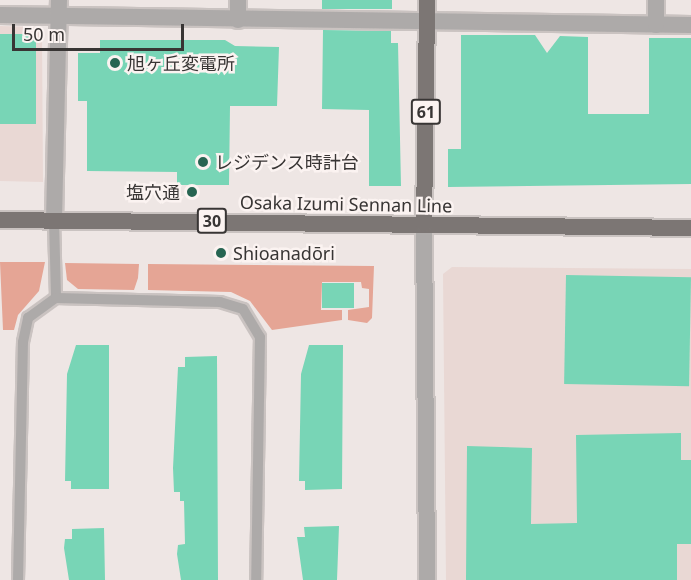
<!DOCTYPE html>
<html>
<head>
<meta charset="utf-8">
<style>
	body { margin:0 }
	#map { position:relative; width:691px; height:580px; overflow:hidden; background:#eee6e4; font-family:"Noto Sans","Noto Sans JP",sans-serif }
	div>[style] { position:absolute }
	.built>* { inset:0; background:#e9d8d4 }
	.green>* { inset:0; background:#e5a595 }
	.building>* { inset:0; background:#78d5b6; transform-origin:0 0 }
	.roads { filter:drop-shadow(2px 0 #cac3c1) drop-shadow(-2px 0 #cac3c1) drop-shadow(0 2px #cac3c1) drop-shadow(0 -2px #cac3c1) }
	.service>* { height:10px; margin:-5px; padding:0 5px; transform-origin:5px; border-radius:5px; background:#adaaa9 }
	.minor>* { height:16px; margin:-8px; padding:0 8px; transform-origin:8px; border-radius:8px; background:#adaaa9 }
	.tertiary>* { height:16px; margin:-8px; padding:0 8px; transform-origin:8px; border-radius:8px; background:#adaaa9 }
	.primary>* { height:16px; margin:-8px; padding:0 8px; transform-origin:8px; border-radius:8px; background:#7c7674 }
	.dots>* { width:16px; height:16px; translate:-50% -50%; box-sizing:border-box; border:3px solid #fbf3f1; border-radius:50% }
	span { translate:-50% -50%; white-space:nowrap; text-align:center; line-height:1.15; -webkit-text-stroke:5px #fbf3f1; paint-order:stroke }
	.shield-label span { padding:2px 4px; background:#fbf3f1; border:2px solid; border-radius:4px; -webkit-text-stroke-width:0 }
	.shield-label { font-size:16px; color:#383534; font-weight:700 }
	.poi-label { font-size:18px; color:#383534 }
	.left { translate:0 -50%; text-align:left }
	.right { translate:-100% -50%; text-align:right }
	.street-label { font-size:18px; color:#383534 }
	.scale { position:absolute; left:12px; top:24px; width:172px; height:27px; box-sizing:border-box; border:3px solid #383534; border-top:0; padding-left:8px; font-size:18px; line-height:21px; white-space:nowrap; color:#383534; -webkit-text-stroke:4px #fbf3f1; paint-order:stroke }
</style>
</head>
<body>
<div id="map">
	<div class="built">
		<i style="clip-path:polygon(0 26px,34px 27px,42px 36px,43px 182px,0 181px)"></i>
		<i style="clip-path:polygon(452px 267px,691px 269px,691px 580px,446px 580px,443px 274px)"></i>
	</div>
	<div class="green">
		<i style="clip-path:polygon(0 262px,45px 262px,39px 291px,18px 315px,14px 330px,3px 330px)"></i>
		<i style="clip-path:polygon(65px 263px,139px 264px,138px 278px,134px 290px,78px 289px,67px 280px)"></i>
		<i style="clip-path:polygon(148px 264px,374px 266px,372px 318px,367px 323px,348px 320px,348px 310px,369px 307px,369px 289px,362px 288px,361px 282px,322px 282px,321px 310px,342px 310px,342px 320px,272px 330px,250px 301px,231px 292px,148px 290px)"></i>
	</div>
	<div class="building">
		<i style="left:322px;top:0;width:70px;height:9px"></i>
		<i style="clip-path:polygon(323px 30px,391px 31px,391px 43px,398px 43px,401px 186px,369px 186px,369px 110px,322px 109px)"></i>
		<i style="left:0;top:34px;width:36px;height:90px"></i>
		<i style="clip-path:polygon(461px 35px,535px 35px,547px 53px,560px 36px,588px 37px,588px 114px,649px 114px,649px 38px,691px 38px,691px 184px,448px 187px,448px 149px,461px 149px)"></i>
		<i style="clip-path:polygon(100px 40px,225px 40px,235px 46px,279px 47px,277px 106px,230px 106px,229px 185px,177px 185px,177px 172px,87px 171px,87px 101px,78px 101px,78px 53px,100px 53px)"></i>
		<i style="left:566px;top:275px;width:125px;height:109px;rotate:1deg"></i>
		<i style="left:322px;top:283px;width:32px;height:25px"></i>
		<i style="clip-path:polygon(76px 345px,109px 345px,109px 489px,71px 489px,71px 481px,65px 481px,67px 374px)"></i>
		<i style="clip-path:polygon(309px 345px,343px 345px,342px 489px,305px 490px,305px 481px,299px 481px,301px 374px)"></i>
		<i style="clip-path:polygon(217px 356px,218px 580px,181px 580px,177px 554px,178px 545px,185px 544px,184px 501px,180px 501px,180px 492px,174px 492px,173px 468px,178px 367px,185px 367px,185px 357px)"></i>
		<i style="clip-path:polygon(681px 433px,681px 460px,691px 460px,691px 544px,677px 544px,677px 580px,466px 580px,467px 446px,532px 448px,531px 524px,577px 523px,576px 435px)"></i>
		<i style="clip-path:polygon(339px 526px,337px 580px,303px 580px,297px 537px,305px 537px,304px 527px)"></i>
		<i style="clip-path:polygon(104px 528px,105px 580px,69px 580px,64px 548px,65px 539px,72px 539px,72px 529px)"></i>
	</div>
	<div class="roads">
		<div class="service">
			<i style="left:54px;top:220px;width:78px;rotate:88.5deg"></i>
			<i style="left:18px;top:580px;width:238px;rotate:-88.8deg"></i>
			<i style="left:23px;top:342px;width:25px;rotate:-78deg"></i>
			<i style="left:28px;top:318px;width:34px;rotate:-36deg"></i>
			<i style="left:56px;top:298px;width:164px;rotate:1.4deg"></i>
			<i style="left:220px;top:302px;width:24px;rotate:17deg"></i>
			<i style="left:243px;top:309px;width:33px;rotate:59deg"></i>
			<i style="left:260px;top:337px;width:243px;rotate:90.9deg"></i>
		</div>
		<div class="minor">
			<i style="left:0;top:15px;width:691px;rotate:0.83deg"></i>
			<i style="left:238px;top:20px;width:20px;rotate:-90deg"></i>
			<i style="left:656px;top:25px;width:25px;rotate:-90deg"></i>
			<i style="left:54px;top:220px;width:220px;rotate:-88.7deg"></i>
		</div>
		<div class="tertiary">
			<i style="left:424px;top:224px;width:356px;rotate:89.5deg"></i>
		</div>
		<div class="primary">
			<i style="left:0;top:220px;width:691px;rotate:0.66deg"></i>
			<i style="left:424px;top:224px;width:224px;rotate:-89.2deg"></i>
		</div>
	</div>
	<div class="dots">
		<i style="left:115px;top:63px;background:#276552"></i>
		<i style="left:203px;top:162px;background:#276552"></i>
		<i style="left:192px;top:192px;background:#276552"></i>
		<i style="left:221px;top:253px;background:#276552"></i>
	</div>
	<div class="shield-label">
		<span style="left:426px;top:112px">61</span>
		<span style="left:212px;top:221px">30</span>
	</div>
	<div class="poi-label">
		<span class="left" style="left:127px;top:63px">旭ヶ丘変電所</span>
		<span class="left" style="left:215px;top:162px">レジデンス時計台</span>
		<span class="right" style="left:180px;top:192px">塩穴通</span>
		<span class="left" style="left:233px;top:253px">Shioanadōri</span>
	</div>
	<div class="street-label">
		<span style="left:346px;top:204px;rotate:1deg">Osaka Izumi Sennan Line</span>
	</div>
	<div class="scale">50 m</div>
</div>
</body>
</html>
